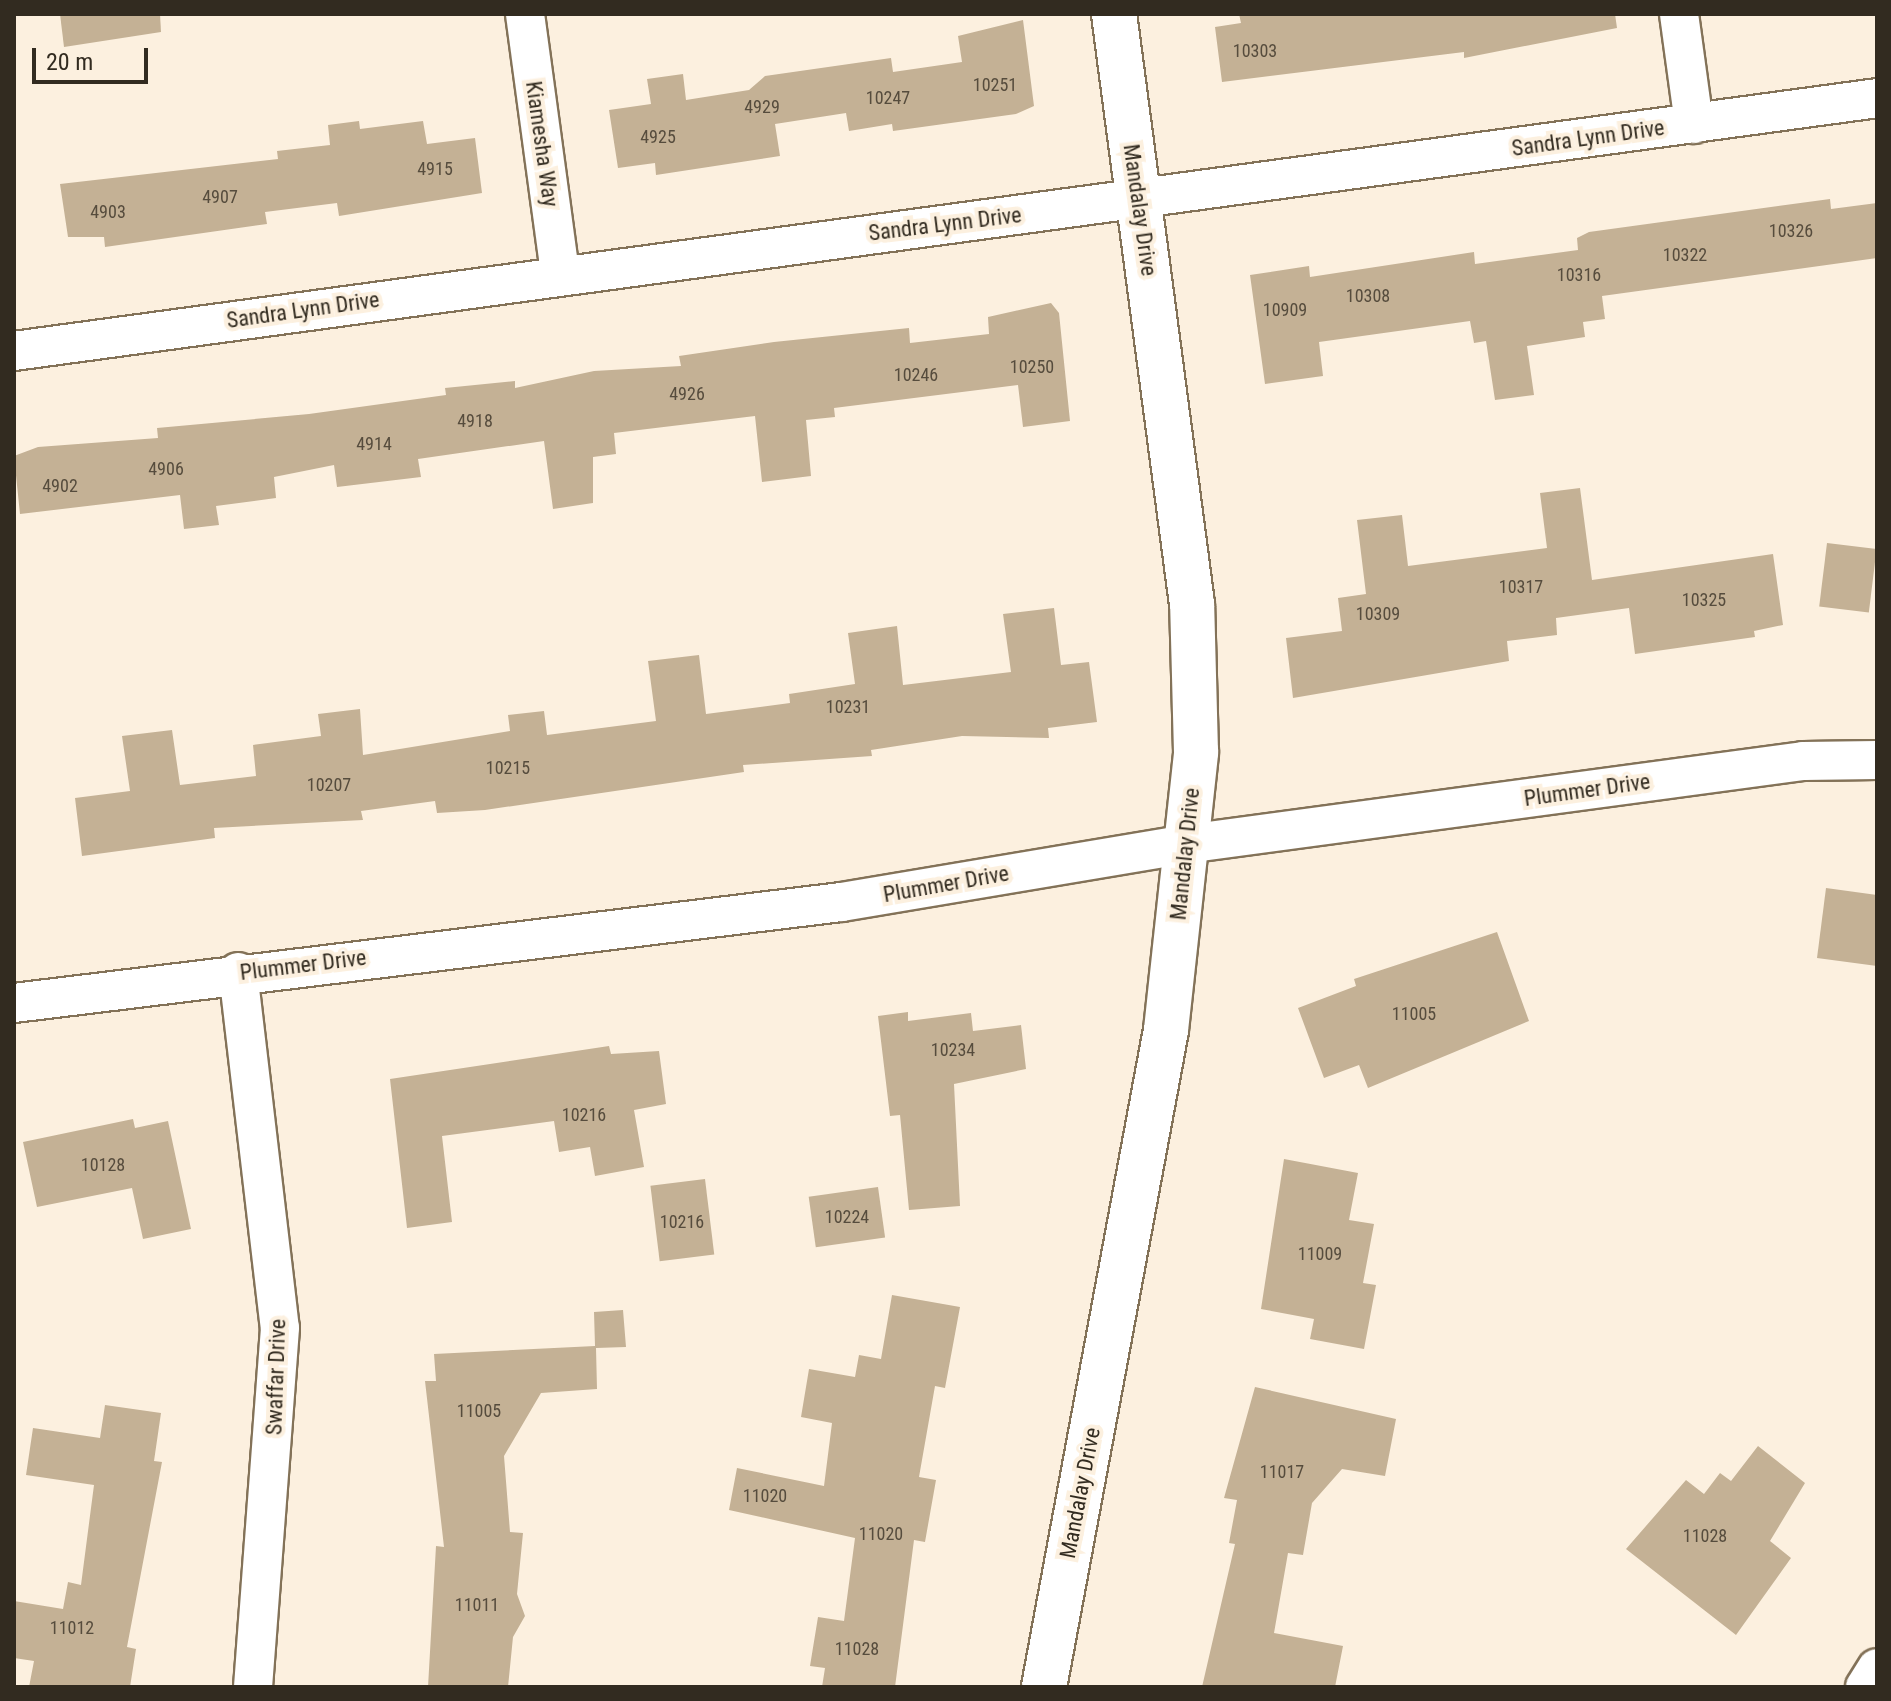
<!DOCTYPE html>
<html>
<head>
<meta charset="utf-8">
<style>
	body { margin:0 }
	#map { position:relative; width:1891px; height:1701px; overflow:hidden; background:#fcf0df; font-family:"Roboto Condensed",sans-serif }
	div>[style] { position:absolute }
	.building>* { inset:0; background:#c4b195; transform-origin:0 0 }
	.roads { filter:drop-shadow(2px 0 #837258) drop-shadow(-2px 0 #837258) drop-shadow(0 2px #837258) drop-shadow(0 -2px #837258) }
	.minor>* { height:38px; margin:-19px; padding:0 19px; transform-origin:19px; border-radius:19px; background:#fff }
	.tertiary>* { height:44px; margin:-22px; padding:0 22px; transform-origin:22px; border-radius:22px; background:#fff }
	span { translate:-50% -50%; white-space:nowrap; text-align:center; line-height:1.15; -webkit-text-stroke:8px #fcf0df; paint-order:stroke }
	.number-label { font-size:18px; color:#564c3d }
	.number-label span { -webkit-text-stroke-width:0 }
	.street-label { font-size:22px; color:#322b20 }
	.frame { position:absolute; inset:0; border:16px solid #322b20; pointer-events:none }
	.scale { position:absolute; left:32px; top:48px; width:116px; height:36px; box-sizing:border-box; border:4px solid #322b20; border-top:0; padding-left:10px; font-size:24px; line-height:28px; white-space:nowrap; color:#322b20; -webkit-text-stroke:6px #fcf0df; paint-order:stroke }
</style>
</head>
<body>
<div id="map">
	<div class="building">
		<i style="clip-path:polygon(60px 14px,160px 14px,161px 32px,64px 47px)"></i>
		<i style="clip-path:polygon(1239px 14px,1615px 14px,1617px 28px,1464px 58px,1464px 52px,1222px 82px,1215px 27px,1241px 23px)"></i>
		<i style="clip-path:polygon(1023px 20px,1034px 106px,1016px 114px,893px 131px,892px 124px,849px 131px,846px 113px,775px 124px,780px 156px,656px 175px,655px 163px,618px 168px,609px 110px,651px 104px,647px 79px,683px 74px,686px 100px,749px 90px,765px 76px,891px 58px,893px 72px,962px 62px,958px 36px)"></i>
		<i style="clip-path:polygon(359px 121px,360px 129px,423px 121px,427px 144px,475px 138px,482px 193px,339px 216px,337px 203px,265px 212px,267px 224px,105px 247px,104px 237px,68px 237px,60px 184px,278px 159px,277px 151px,330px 145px,328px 125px)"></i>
		<i style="clip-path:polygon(1830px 199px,1831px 209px,1877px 203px,1877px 258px,1602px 296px,1605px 319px,1583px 322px,1585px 337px,1527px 346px,1534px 395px,1495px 400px,1486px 341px,1474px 343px,1470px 321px,1319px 342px,1323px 376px,1265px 384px,1250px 275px,1309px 266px,1310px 277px,1474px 252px,1475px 264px,1578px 250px,1577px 238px,1589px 232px)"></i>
		<i style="clip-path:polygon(1051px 303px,1059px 313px,1070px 421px,1023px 427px,1018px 385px,834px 408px,835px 417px,806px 420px,811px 476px,762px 482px,755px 416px,614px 433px,616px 454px,593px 457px,593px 503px,553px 509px,544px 441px,418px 459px,421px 477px,337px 487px,334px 465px,274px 477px,276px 498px,216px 506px,219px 525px,184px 529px,180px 495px,20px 514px,14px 456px,38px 447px,158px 438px,157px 428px,309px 414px,446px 395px,445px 388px,515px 381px,515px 388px,594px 371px,681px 366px,679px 356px,774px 342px,909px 328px,910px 343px,989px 334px,988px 317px)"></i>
		<i style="clip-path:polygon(1580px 488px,1592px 580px,1773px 554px,1783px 625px,1754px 631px,1755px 637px,1635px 654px,1629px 608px,1556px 618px,1557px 635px,1507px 641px,1509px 661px,1293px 698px,1286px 638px,1342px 631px,1338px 598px,1366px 594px,1357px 520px,1402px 515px,1408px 566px,1547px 548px,1540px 493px)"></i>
		<i style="left:1827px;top:543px;width:50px;height:64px;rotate:7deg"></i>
		<i style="clip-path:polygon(1054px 608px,1061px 665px,1089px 662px,1097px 722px,1048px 728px,1049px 738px,962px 736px,871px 750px,872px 756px,743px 765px,744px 772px,485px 810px,437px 813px,435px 801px,361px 811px,363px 820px,214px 828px,215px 838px,82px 856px,75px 798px,130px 791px,122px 736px,172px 730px,180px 785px,256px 776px,253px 745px,321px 736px,318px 714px,360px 709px,363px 755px,510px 731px,508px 715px,544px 711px,547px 735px,656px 721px,648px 661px,699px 655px,706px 714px,790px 703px,789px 694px,855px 684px,848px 633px,897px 626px,903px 685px,1011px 672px,1003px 614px)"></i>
		<i style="clip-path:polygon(1826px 888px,1877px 895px,1877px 966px,1817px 958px)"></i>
		<i style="clip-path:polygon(1497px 932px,1529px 1021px,1368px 1088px,1359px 1065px,1324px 1078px,1298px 1008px,1356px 986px,1354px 979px)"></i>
		<i style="clip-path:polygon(908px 1012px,908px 1021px,971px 1013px,973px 1031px,1021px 1025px,1026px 1069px,954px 1084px,960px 1206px,909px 1210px,900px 1115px,890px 1116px,878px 1016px)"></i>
		<i style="clip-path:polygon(609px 1046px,611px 1054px,659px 1051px,666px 1104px,634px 1110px,644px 1167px,595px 1176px,590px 1147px,559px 1152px,554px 1121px,442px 1136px,452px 1222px,407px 1228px,390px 1079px)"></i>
		<i style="clip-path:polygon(133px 1119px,135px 1128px,168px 1121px,191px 1229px,143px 1239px,132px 1188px,37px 1207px,23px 1142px)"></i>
		<i style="clip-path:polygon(1284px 1159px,1358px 1173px,1349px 1220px,1374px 1224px,1363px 1283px,1376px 1285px,1364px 1349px,1310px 1339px,1314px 1319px,1261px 1309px)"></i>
		<i style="left:705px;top:1179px;width:76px;height:55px;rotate:83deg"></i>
		<i style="left:878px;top:1187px;width:51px;height:70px;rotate:82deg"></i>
		<i style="clip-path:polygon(892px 1295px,960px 1307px,945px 1388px,935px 1386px,919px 1477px,936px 1480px,925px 1542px,914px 1540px,895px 1687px,822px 1687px,825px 1668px,810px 1666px,818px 1617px,844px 1621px,855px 1538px,729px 1510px,737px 1468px,824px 1486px,832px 1423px,801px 1417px,809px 1369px,855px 1377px,859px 1355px,881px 1359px)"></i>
		<i style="clip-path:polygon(623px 1310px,626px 1347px,596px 1348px,597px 1389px,541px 1393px,504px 1456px,510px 1532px,523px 1533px,517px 1594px,525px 1616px,513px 1637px,508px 1687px,428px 1687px,436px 1546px,444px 1547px,425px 1381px,436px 1381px,434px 1354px,595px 1346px,594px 1312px)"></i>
		<i style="clip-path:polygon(1255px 1387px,1396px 1419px,1385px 1476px,1342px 1469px,1312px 1503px,1303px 1555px,1288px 1553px,1274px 1633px,1343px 1646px,1335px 1687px,1202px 1687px,1235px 1544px,1229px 1543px,1237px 1500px,1224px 1498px)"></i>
		<i style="clip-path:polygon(105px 1405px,161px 1413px,154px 1461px,162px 1462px,127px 1647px,136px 1649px,130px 1687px,29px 1687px,34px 1661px,14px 1658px,14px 1601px,63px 1609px,68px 1582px,81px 1585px,94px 1485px,26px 1475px,33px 1428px,100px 1438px)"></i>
		<i style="clip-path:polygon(1758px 1446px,1805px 1483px,1770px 1541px,1791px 1558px,1736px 1635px,1626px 1549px,1686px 1480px,1704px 1494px,1720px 1473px,1731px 1481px)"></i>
	</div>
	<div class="roads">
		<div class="minor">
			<i style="left:525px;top:14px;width:261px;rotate:82.3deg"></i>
			<i style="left:1679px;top:14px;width:111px;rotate:82.2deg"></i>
			<i style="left:14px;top:351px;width:1880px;rotate:-7.73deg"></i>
			<i style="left:238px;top:972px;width:358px;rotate:83.3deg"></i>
			<i style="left:280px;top:1328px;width:360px;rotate:94.3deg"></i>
			<i style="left:14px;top:1003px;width:833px;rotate:-6.96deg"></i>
			<i style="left:841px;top:902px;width:350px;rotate:-9.5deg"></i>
			<i style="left:1186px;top:844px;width:623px;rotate:-7.66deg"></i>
			<i style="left:1803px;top:761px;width:74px;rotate:-0.8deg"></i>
			<i style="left:1865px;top:1687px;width:22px;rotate:-58deg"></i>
		</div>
		<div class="tertiary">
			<i style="left:1044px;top:1687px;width:668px;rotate:-79.48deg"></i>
			<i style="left:1166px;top:1030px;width:280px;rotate:-83.8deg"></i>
			<i style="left:1196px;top:752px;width:148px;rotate:-91.5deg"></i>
			<i style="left:1192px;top:604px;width:595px;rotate:-97.53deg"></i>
		</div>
	</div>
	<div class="number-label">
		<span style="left:1255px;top:51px">10303</span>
		<span style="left:995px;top:85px">10251</span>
		<span style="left:888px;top:98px">10247</span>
		<span style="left:762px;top:107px">4929</span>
		<span style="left:658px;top:137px">4925</span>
		<span style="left:435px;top:169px">4915</span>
		<span style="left:220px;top:197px">4907</span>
		<span style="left:108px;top:212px">4903</span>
		<span style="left:1791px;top:231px">10326</span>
		<span style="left:1685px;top:255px">10322</span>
		<span style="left:1579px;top:275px">10316</span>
		<span style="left:1368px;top:296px">10308</span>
		<span style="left:1285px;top:310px">10909</span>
		<span style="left:1032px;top:367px">10250</span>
		<span style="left:916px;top:375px">10246</span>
		<span style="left:687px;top:394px">4926</span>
		<span style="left:475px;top:421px">4918</span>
		<span style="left:374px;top:444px">4914</span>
		<span style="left:166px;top:469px">4906</span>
		<span style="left:60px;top:486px">4902</span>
		<span style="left:1521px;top:587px">10317</span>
		<span style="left:1704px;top:600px">10325</span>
		<span style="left:1378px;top:614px">10309</span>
		<span style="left:848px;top:707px">10231</span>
		<span style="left:508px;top:768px">10215</span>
		<span style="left:329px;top:785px">10207</span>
		<span style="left:1414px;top:1014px">11005</span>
		<span style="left:953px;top:1050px">10234</span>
		<span style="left:584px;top:1115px">10216</span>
		<span style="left:103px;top:1165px">10128</span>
		<span style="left:847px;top:1217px">10224</span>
		<span style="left:682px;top:1222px">10216</span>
		<span style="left:1320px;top:1254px">11009</span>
		<span style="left:479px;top:1411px">11005</span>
		<span style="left:1282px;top:1472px">11017</span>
		<span style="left:765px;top:1496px">11020</span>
		<span style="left:881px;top:1534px">11020</span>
		<span style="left:1705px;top:1536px">11028</span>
		<span style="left:477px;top:1605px">11011</span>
		<span style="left:72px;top:1628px">11012</span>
		<span style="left:857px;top:1649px">11028</span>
	</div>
	<div class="street-label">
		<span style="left:1588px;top:138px;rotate:-8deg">Sandra Lynn Drive</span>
		<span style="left:542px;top:144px;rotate:82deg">Kiamesha Way</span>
		<span style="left:1140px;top:210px;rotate:82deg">Mandalay Drive</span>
		<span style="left:945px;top:224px;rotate:-7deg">Sandra Lynn Drive</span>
		<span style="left:303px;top:310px;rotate:-8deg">Sandra Lynn Drive</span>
		<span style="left:1587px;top:790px;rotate:-8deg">Plummer Drive</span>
		<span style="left:1185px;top:854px;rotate:-84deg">Mandalay Drive</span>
		<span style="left:946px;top:884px;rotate:-10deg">Plummer Drive</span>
		<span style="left:303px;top:965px;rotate:-7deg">Plummer Drive</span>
		<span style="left:276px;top:1377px;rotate:-88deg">Swaffar Drive</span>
		<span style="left:1080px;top:1493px;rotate:-79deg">Mandalay Drive</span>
	</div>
	<div class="frame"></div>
	<div class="scale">20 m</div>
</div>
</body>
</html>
